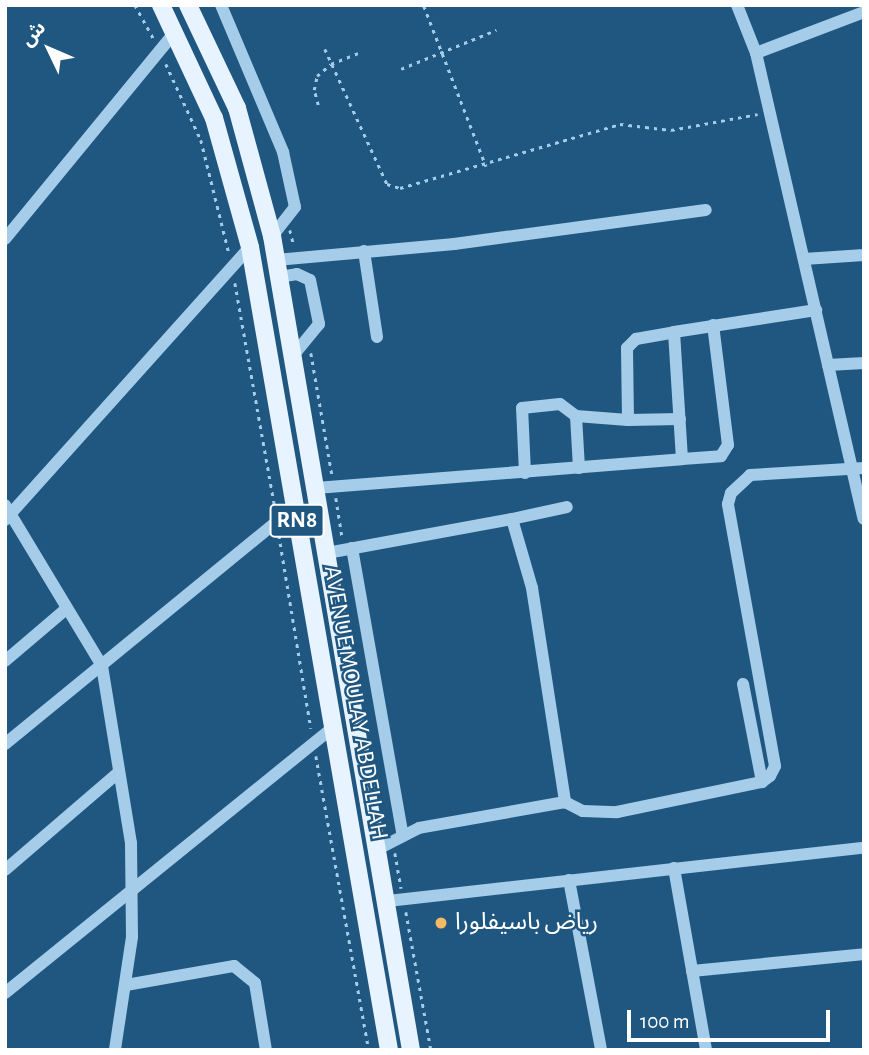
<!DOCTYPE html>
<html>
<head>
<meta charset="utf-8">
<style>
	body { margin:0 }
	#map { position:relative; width:869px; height:1055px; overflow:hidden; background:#1f5780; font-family:"Alegreya Sans","Noto Sans Arabic",sans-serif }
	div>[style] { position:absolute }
	.path>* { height:2.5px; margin-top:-1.25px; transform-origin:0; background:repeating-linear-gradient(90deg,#a5cce8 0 3.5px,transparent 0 8.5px) }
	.minor>* { height:12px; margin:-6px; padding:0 6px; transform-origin:6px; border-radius:6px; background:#a5cce8 }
	.major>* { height:18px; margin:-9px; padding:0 9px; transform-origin:9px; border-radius:9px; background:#e7f3fe }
	.dots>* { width:19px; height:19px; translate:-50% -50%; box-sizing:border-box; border:4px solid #1f5780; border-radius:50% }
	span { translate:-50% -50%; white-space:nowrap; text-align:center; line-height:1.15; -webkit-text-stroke:5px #1f5780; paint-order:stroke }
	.shield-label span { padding:2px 5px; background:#1f5780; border:2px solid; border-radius:5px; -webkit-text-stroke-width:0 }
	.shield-label { font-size:23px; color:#fff; font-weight:700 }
	.street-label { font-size:24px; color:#fff }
	.poi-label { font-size:24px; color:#fff }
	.left { translate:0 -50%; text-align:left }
	.frame { position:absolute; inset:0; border:7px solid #fff; pointer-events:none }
	.north { position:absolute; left:14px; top:14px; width:70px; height:70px; -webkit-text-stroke:5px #1f5780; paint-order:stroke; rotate:314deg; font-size:19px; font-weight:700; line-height:28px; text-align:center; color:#fff }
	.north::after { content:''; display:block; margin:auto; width:24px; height:32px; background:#fff; clip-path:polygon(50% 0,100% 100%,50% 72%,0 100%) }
	.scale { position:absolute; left:627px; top:1010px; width:203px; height:32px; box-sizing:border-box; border:4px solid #fff; border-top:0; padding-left:9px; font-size:21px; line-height:24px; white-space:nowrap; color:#fff; -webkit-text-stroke:5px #1f5780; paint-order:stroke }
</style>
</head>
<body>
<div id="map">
	<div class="path">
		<i style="left:135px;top:5px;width:39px;rotate:61deg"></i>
		<i style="left:424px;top:6px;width:172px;rotate:68.8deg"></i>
		<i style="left:325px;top:49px;width:149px;rotate:65.3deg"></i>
		<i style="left:387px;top:184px;width:14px;rotate:17deg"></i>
		<i style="left:400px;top:188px;width:229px;rotate:-16.2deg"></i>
		<i style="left:620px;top:124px;width:51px;rotate:6.7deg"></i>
		<i style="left:671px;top:130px;width:88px;rotate:-10.4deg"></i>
		<i style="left:166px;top:64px;width:84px;rotate:65.3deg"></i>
		<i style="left:201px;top:140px;width:116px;rotate:76.1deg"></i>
		<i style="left:401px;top:69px;width:103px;rotate:-22.3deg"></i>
		<i style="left:318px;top:105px;width:16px;rotate:-105deg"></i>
		<i style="left:314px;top:90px;width:14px;rotate:-78deg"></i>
		<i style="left:317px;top:76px;width:18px;rotate:-41deg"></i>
		<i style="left:331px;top:64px;width:29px;rotate:-22deg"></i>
		<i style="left:290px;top:230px;width:16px;rotate:76deg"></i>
		<i style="left:235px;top:283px;width:228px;rotate:79.9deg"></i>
		<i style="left:311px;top:353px;width:123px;rotate:80.2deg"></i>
		<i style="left:336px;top:498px;width:38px;rotate:81deg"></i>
		<i style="left:279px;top:535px;width:196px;rotate:80.6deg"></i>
		<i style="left:316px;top:756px;width:299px;rotate:79.8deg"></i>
		<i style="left:395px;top:853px;width:36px;rotate:80deg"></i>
		<i style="left:406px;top:912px;width:140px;rotate:79.7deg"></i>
	</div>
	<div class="minor">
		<i style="left:221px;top:5px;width:160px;rotate:67.1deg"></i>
		<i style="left:283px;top:152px;width:56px;rotate:77.7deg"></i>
		<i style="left:295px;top:207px;width:37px;rotate:128deg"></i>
		<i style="left:737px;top:5px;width:52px;rotate:68.4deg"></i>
		<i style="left:756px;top:53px;width:478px;rotate:77deg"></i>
		<i style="left:756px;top:53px;width:116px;rotate:-20.8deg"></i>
		<i style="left:5px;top:239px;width:269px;rotate:-50.6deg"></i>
		<i style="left:364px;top:251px;width:87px;rotate:81.4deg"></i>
		<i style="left:804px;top:259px;width:60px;rotate:-3.8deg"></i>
		<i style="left:276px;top:260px;width:179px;rotate:-5.1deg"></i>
		<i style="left:454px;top:244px;width:254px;rotate:-7.7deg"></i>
		<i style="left:279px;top:277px;width:18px;rotate:-9deg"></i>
		<i style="left:297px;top:274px;width:14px;rotate:25deg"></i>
		<i style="left:310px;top:280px;width:45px;rotate:78.4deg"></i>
		<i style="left:319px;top:324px;width:43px;rotate:129.3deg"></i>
		<i style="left:828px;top:365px;width:36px;rotate:-3deg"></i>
		<i style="left:576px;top:416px;width:52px;rotate:86.7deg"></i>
		<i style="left:628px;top:420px;width:52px;rotate:-1.1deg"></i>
		<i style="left:682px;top:459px;width:39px;rotate:-4deg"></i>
		<i style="left:721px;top:456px;width:13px;rotate:-58deg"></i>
		<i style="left:728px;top:445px;width:121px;rotate:-97.1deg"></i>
		<i style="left:525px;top:473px;width:65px;rotate:-92.6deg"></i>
		<i style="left:522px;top:408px;width:38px;rotate:-6deg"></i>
		<i style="left:560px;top:404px;width:20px;rotate:37deg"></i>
		<i style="left:576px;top:416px;width:52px;rotate:4.4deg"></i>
		<i style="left:628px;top:420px;width:72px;rotate:-90.8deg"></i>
		<i style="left:627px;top:348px;width:13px;rotate:-45deg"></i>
		<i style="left:636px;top:339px;width:39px;rotate:-10deg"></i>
		<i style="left:316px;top:488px;width:367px;rotate:-4.5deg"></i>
		<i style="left:682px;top:459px;width:127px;rotate:-93.6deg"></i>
		<i style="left:674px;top:332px;width:144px;rotate:-8.8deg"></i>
		<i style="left:5px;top:505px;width:188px;rotate:58.9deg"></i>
		<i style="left:102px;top:666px;width:179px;rotate:80.7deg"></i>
		<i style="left:131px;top:843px;width:94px;rotate:89.4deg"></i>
		<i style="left:132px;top:937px;width:114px;rotate:98.6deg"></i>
		<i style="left:512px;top:519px;width:56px;rotate:-12.3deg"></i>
		<i style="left:5px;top:520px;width:367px;rotate:-48.1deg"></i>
		<i style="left:352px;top:548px;width:292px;rotate:80deg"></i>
		<i style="left:327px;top:553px;width:188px;rotate:-10.4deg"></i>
		<i style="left:512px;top:519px;width:72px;rotate:73.8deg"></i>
		<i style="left:532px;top:588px;width:217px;rotate:81.2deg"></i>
		<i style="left:565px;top:802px;width:148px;rotate:169.9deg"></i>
		<i style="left:419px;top:828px;width:46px;rotate:152.9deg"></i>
		<i style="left:5px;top:661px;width:80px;rotate:-40.4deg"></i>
		<i style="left:743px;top:684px;width:100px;rotate:79deg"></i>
		<i style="left:5px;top:744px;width:372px;rotate:-39.3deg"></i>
		<i style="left:565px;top:802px;width:20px;rotate:27deg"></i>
		<i style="left:583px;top:811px;width:34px;rotate:2deg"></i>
		<i style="left:617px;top:812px;width:148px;rotate:-11.7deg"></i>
		<i style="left:762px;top:782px;width:10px;rotate:-37deg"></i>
		<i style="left:770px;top:776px;width:11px;rotate:-63deg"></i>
		<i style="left:775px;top:766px;width:266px;rotate:-100.2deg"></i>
		<i style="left:728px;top:504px;width:11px;rotate:-75deg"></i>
		<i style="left:731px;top:493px;width:26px;rotate:-43deg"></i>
		<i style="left:750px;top:475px;width:114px;rotate:-3.5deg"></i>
		<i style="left:674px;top:868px;width:185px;rotate:80deg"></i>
		<i style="left:5px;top:870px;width:150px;rotate:-40.7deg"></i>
		<i style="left:569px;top:880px;width:173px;rotate:79.3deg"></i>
		<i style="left:388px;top:901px;width:479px;rotate:-6.4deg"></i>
		<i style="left:692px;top:971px;width:173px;rotate:-5.6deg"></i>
		<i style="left:126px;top:985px;width:110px;rotate:-10deg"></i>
		<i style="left:234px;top:966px;width:27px;rotate:39deg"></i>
		<i style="left:255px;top:983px;width:68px;rotate:80.7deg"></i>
		<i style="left:5px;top:993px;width:419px;rotate:-39deg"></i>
	</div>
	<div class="major">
		<i style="left:161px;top:5px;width:125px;rotate:64.9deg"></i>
		<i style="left:214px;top:118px;width:134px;rotate:74.4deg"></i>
		<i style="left:250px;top:247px;width:815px;rotate:80.18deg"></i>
		<i style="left:188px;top:5px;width:114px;rotate:64.6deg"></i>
		<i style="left:237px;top:108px;width:133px;rotate:74.7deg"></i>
		<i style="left:272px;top:236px;width:826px;rotate:80.31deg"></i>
	</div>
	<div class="dots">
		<i style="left:441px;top:923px;background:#f6b965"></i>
	</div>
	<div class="shield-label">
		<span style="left:297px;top:521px">RN8</span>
	</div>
	<div class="street-label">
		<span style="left:355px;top:703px;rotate:80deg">AVENUE MOULAY ABDELLAH</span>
	</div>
	<div class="poi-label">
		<span class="left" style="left:455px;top:923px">رياض باسيفلورا</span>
	</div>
	<div class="frame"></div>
	<div class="north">ش</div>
	<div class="scale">100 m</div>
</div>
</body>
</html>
